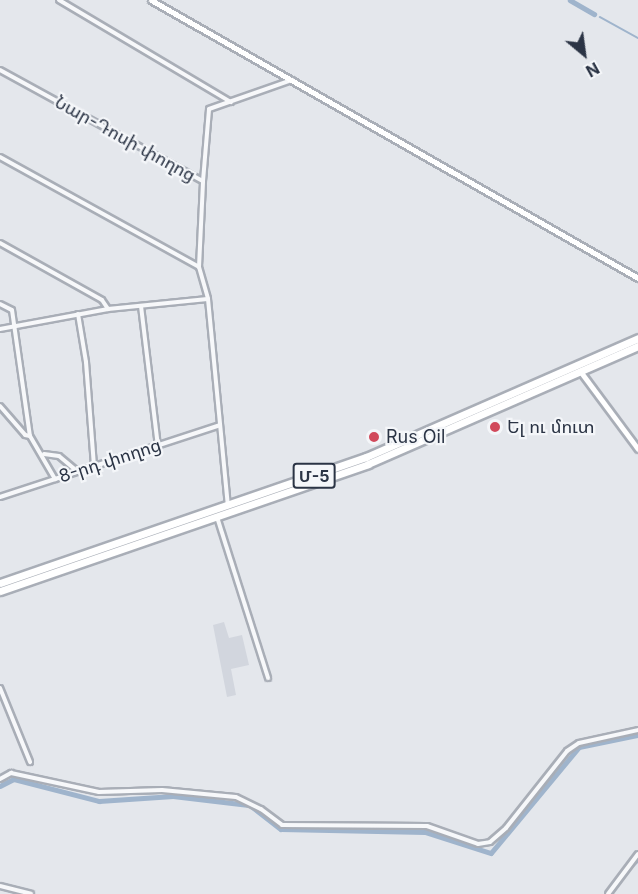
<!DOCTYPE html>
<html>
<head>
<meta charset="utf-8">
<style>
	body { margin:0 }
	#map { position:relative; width:638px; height:894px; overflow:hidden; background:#e4e7ec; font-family:Inter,"Noto Sans Armenian",sans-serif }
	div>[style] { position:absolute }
	.built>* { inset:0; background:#d2d6de }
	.green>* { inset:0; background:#c9d6c5 }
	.stream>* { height:1.5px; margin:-0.75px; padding:0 0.75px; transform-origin:0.75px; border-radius:0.75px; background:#9fb4cc }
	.canal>* { height:4.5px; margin:-2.25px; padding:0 2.25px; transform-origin:2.25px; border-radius:2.25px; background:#9fb4cc }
	.roads { filter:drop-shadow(2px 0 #a9aeb7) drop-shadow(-2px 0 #a9aeb7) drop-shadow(0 2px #a9aeb7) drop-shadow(0 -2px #a9aeb7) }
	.street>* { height:4px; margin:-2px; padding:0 2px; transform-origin:2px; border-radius:2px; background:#f7f8fa }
	.secondary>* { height:5px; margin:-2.5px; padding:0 2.5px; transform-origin:2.5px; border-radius:2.5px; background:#fff }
	.highway>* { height:7px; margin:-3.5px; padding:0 3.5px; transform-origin:3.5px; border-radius:3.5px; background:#fff }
	.dots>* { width:16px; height:16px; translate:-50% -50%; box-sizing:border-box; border:3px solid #f4f6f9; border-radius:50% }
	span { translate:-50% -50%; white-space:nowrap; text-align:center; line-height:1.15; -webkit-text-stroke:4.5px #f4f6f9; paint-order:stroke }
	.shield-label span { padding:2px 4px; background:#f4f6f9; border:2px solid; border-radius:4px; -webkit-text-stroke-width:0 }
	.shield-label { font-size:16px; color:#2b3445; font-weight:700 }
	.street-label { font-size:18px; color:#2b3445 }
	.poi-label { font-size:18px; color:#2b3445 }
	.left { translate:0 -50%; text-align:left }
	.north { position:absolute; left:554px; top:24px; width:60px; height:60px; -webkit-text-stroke:4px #f4f6f9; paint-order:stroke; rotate:151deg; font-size:16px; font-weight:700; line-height:24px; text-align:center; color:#2b3445 }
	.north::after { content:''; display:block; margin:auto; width:21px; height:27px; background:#2b3445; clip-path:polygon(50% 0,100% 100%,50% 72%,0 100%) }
</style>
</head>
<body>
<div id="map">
	<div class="built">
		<i style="clip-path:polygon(224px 622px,229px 638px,242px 635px,249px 665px,231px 669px,236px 695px,227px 697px,213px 625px)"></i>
	</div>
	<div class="green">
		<i style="clip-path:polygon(540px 384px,541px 386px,354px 466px,0 588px,388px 451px)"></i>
	</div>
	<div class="stream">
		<i style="left:600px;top:17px;width:43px;rotate:28.9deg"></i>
	</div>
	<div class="canal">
		<i style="left:570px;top:0;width:28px;rotate:30deg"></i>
		<i style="left:0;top:786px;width:16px;rotate:-27deg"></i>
		<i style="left:14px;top:779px;width:88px;rotate:14.5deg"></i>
		<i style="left:99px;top:801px;width:74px;rotate:-3.9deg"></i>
		<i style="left:173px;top:796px;width:78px;rotate:6.7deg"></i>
		<i style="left:250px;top:805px;width:39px;rotate:38deg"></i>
		<i style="left:281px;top:829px;width:144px;rotate:1.2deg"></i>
		<i style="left:425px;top:832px;width:69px;rotate:17.7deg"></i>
		<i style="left:491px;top:853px;width:138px;rotate:-50.3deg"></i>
		<i style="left:579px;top:747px;width:60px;rotate:-11.5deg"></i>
		<i style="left:629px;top:867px;width:12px;rotate:-42deg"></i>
	</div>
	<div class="roads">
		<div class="street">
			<i style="left:59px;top:0;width:200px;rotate:30.7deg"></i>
			<i style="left:0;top:70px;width:231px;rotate:28.7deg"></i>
			<i style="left:203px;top:181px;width:72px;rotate:-85.2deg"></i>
			<i style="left:209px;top:109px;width:88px;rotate:-19.3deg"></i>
			<i style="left:0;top:157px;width:227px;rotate:28.9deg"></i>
			<i style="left:199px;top:267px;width:33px;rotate:74deg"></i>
			<i style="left:208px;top:299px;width:207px;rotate:84.5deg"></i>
			<i style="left:0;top:243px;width:117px;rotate:29.2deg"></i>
			<i style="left:102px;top:300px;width:11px;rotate:56deg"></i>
			<i style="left:199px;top:267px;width:86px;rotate:-87.3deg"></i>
			<i style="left:0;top:304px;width:13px;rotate:27deg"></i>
			<i style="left:12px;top:310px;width:127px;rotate:81.9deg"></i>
			<i style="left:30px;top:436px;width:50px;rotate:59.8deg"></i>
			<i style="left:141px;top:306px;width:141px;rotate:83.1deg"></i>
			<i style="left:78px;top:314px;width:49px;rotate:80.5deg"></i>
			<i style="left:86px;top:362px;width:105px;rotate:85.6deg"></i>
			<i style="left:0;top:329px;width:110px;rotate:-10.5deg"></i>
			<i style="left:108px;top:309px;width:100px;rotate:-5.7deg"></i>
			<i style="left:0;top:406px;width:38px;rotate:49deg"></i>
			<i style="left:25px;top:435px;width:5px;rotate:11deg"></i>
			<i style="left:44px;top:454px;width:15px;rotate:8deg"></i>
			<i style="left:59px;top:456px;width:23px;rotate:40deg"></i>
			<i style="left:0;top:497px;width:231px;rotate:-18.1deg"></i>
			<i style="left:217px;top:517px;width:169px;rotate:72.4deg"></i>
			<i style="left:0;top:688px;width:80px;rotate:67.9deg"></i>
			<i style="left:0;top:779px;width:13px;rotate:-29deg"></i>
			<i style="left:11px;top:773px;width:90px;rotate:12.2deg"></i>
			<i style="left:99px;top:792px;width:63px;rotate:-1.8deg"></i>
			<i style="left:162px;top:790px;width:74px;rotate:5.4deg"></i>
			<i style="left:236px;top:797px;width:28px;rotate:26deg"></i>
			<i style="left:261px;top:809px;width:26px;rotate:37deg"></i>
			<i style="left:282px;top:825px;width:145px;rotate:0.4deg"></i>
			<i style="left:427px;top:826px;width:54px;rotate:19.4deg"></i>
			<i style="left:478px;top:844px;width:12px;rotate:-9deg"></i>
			<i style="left:490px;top:842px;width:21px;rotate:-41deg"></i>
			<i style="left:506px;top:828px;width:98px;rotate:-51.6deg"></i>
			<i style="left:567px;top:751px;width:14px;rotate:-34deg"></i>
			<i style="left:579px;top:743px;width:60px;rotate:-12.4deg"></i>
			<i style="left:0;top:886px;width:32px;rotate:14deg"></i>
			<i style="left:608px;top:894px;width:50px;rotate:-53.1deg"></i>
		</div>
		<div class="secondary">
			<i style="left:151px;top:0;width:561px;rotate:29.72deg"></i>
			<i style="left:580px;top:371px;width:97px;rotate:53.4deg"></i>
		</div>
		<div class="highway">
			<i style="left:0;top:583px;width:387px;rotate:-19deg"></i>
			<i style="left:366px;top:457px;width:297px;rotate:-23.6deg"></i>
			<i style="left:0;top:591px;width:389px;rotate:-19deg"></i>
			<i style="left:368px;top:464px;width:295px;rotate:-23.6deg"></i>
		</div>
	</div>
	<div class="dots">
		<i style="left:495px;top:427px;background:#d1495b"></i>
		<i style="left:374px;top:437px;background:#d1495b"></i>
	</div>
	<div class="shield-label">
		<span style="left:314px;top:476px">Մ-5</span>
	</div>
	<div class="street-label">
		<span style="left:125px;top:139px;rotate:29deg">Նար-Դոսի փողոց</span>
		<span style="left:110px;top:461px;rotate:-18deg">8-րդ փողոց</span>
	</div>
	<div class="poi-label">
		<span class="left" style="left:507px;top:427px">Ել ու մուտ</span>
		<span class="left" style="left:386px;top:437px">Rus Oil</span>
	</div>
	<div class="north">N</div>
</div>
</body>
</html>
